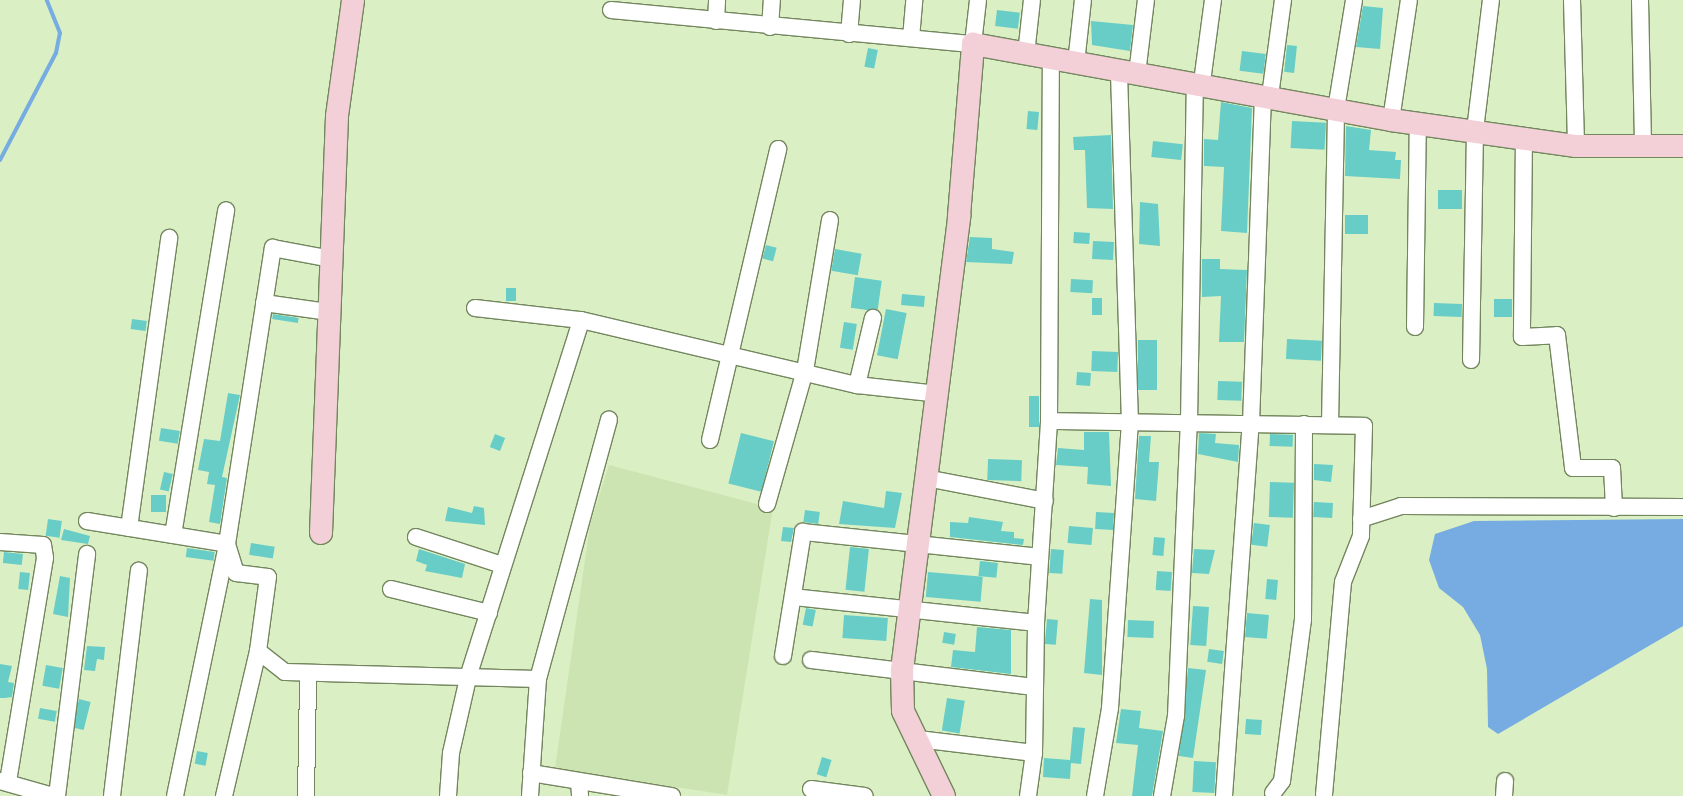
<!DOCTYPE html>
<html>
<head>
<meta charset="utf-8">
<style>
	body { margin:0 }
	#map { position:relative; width:1683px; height:796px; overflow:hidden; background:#daf0c4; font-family:"Zilla Slab",serif }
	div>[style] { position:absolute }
	.built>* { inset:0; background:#cce4b1 }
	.water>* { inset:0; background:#76ace1 }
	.stream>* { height:4px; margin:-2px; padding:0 2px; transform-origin:2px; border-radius:2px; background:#76ace1 }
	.building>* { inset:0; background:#68cdc6; transform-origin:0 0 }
	.roads { filter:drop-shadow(1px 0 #73865e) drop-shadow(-1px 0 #73865e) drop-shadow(0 1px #73865e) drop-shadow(0 -1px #73865e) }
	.street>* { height:16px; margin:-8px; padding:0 8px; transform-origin:8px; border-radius:8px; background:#fff }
	.secondary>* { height:22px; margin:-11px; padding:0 11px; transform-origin:11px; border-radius:11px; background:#f3d0d8 }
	span { translate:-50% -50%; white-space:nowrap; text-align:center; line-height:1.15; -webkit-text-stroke:4px #e7fdd1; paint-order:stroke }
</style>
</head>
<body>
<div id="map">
	<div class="built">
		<i style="clip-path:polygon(609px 465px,773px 508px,727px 795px,555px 768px,590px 525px)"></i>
	</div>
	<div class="water">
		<i style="clip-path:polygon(1683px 519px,1683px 626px,1498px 734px,1488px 727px,1487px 669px,1480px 635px,1463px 607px,1439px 588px,1429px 560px,1435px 534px,1474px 521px)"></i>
	</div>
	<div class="stream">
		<i style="left:0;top:160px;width:121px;rotate:-62.4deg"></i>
		<i style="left:56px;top:53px;width:20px;rotate:-79deg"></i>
		<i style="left:60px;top:33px;width:35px;rotate:-112deg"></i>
	</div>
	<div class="building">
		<i style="clip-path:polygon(1363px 6px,1383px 8px,1380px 49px,1356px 47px)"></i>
		<i style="left:997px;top:10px;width:23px;height:16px;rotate:7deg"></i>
		<i style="clip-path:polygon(1091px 21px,1133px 25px,1130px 51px,1092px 45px)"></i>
		<i style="left:1287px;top:45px;width:10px;height:27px;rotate:6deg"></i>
		<i style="left:868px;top:48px;width:10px;height:19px;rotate:11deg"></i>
		<i style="left:1242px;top:51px;width:24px;height:20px;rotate:7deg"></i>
		<i style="clip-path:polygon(1221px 102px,1252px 108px,1247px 233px,1221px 231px,1224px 167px,1204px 166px,1204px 139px,1218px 140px)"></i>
		<i style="left:1028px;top:111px;width:11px;height:18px;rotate:5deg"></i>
		<i style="left:1292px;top:121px;width:34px;height:27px;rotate:3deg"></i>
		<i style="clip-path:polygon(1346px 126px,1371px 130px,1369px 150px,1396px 152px,1395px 160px,1401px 160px,1400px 179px,1345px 176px)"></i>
		<i style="clip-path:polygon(1111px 135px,1113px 209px,1087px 208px,1085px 150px,1074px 150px,1073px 137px)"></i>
		<i style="left:1153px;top:141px;width:30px;height:16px;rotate:6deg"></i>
		<i style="left:1438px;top:190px;width:24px;height:19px"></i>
		<i style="clip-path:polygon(1140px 202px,1158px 204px,1160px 246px,1139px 244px)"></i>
		<i style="left:1368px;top:215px;width:19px;height:23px;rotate:90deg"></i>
		<i style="left:1074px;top:232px;width:16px;height:11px;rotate:4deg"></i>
		<i style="clip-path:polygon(970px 237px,992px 238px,992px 249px,1014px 252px,1012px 264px,966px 262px)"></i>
		<i style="left:1093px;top:241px;width:21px;height:18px;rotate:3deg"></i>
		<i style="left:766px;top:245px;width:11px;height:14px;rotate:15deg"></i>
		<i style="left:835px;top:249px;width:27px;height:22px;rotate:10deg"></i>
		<i style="clip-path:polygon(1202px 259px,1220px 259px,1220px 269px,1247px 270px,1244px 342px,1219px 342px,1221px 296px,1202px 297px)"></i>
		<i style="left:855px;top:277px;width:27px;height:31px;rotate:8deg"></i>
		<i style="left:1071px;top:279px;width:22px;height:13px;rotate:3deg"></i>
		<i style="left:506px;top:288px;width:10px;height:13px"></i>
		<i style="left:902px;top:294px;width:23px;height:11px;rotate:5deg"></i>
		<i style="left:1092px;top:298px;width:10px;height:17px"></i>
		<i style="left:1494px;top:299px;width:18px;height:18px"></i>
		<i style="left:1434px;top:303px;width:28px;height:13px;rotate:2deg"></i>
		<i style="left:886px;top:309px;width:21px;height:47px;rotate:11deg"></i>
		<i style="left:273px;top:314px;width:26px;height:5px;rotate:9deg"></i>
		<i style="left:132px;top:319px;width:15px;height:10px;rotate:8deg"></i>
		<i style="left:844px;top:322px;width:13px;height:26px;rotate:9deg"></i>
		<i style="left:1287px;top:339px;width:35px;height:20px;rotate:3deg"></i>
		<i style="left:1138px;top:340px;width:19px;height:50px"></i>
		<i style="left:1092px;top:351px;width:26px;height:20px;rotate:2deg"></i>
		<i style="left:1077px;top:372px;width:14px;height:13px;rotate:4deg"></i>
		<i style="left:1218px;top:381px;width:24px;height:19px;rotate:2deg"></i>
		<i style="clip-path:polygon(228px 393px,240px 395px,222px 477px,227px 478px,220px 524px,209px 522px,215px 485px,207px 484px,209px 472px,198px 470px,204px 439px,220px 441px)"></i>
		<i style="left:1029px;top:396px;width:10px;height:31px"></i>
		<i style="left:161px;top:428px;width:19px;height:13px;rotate:9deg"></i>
		<i style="clip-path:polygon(1084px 432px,1109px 432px,1111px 486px,1087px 484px,1088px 467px,1056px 465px,1058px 448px,1084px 450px)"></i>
		<i style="left:741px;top:433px;width:34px;height:52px;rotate:14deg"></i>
		<i style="clip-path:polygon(1199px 433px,1216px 434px,1215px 443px,1239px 445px,1238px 462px,1198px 454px)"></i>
		<i style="left:495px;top:434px;width:11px;height:14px;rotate:22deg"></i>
		<i style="left:1270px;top:434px;width:23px;height:12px;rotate:2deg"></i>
		<i style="clip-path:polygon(1139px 436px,1151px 436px,1149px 462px,1159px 462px,1156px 501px,1135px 499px)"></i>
		<i style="left:988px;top:459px;width:34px;height:21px;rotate:2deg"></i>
		<i style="clip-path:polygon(1314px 464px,1333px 465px,1331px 482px,1314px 480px)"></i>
		<i style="left:164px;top:472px;width:9px;height:18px;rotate:13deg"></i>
		<i style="left:1270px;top:482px;width:24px;height:35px;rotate:2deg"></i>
		<i style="clip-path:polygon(886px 491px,902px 493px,895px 528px,839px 524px,843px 501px,884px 508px)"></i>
		<i style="left:151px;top:495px;width:15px;height:17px"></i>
		<i style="left:1314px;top:502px;width:19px;height:15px;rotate:3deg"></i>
		<i style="clip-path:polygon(474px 506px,484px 508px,485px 525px,445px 521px,448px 507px,472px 513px)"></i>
		<i style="left:805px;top:510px;width:15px;height:12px;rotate:8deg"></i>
		<i style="left:1096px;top:512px;width:18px;height:17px;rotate:3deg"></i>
		<i style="clip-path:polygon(969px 517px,1003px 522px,1001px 531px,1014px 532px,1014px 538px,1024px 539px,1023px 545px,950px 537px,950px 522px,968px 523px)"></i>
		<i style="left:48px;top:519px;width:14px;height:17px;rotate:8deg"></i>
		<i style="left:1254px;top:523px;width:16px;height:22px;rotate:7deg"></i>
		<i style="left:1069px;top:526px;width:24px;height:17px;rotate:5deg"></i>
		<i style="clip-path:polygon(783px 527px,794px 528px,791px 542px,781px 541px)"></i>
		<i style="clip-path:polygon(64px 529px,90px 536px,88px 544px,61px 540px)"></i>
		<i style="left:1154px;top:537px;width:11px;height:18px;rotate:5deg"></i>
		<i style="left:251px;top:543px;width:24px;height:12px;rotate:9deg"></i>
		<i style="left:850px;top:547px;width:19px;height:43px;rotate:6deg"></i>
		<i style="left:187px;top:548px;width:28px;height:9px;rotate:8deg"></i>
		<i style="clip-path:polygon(419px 549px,465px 564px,462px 578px,425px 571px,427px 565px,416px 561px)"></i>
		<i style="left:1051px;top:549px;width:13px;height:24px;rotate:4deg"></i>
		<i style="clip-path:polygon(1194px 549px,1215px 550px,1209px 574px,1192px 573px)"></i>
		<i style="left:4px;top:552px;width:19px;height:11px;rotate:6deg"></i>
		<i style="left:980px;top:561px;width:18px;height:15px;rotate:6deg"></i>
		<i style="left:1157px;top:571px;width:15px;height:19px;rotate:4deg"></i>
		<i style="left:20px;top:572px;width:10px;height:17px;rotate:6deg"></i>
		<i style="left:928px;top:572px;width:55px;height:25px;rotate:5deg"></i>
		<i style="clip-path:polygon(60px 576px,70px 578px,68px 617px,53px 614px)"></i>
		<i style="left:1267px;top:579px;width:11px;height:20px;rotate:5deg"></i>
		<i style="clip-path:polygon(1090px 599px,1102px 600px,1102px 675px,1084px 673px)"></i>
		<i style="left:1193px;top:606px;width:16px;height:39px;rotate:4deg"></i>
		<i style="left:806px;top:608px;width:10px;height:17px;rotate:11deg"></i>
		<i style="left:1247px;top:613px;width:22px;height:24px;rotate:5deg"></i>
		<i style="left:844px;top:615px;width:44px;height:23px;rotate:4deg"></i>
		<i style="left:1047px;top:619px;width:11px;height:25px;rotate:5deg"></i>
		<i style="left:1128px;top:620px;width:26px;height:17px;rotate:2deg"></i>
		<i style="clip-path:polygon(977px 627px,1011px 630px,1011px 674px,951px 667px,953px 650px,975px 652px)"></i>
		<i style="left:944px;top:632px;width:12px;height:11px;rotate:9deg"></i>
		<i style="clip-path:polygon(87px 646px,105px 647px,104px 660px,97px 659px,95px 671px,84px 670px)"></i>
		<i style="left:1209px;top:649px;width:15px;height:13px;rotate:8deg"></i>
		<i style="clip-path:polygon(0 664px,12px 666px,8px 682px,14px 683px,12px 697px,5px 698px,0 698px)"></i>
		<i style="left:46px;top:665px;width:17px;height:21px;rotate:10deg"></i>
		<i style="clip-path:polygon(1188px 668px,1206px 670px,1193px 758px,1179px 756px)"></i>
		<i style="left:947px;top:698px;width:18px;height:33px;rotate:9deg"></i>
		<i style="left:79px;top:699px;width:12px;height:29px;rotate:14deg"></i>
		<i style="left:40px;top:708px;width:17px;height:11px;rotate:10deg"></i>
		<i style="clip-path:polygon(1121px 709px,1141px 711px,1139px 728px,1163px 731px,1152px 796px,1132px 796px,1138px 745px,1116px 743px)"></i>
		<i style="left:1246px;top:719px;width:16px;height:15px;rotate:4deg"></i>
		<i style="clip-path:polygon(1073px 727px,1085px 728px,1081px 764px,1071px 763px,1070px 779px,1043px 777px,1044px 758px,1070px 760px)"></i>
		<i style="left:197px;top:751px;width:11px;height:13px;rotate:10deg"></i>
		<i style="left:822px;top:757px;width:10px;height:18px;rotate:17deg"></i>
		<i style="left:1194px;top:761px;width:22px;height:31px;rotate:3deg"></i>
	</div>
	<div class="roads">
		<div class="street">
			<i style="left:1572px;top:0;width:146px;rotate:88.4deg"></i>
			<i style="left:1640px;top:0;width:146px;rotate:88.8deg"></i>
			<i style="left:611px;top:10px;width:364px;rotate:5.4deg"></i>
			<i style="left:973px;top:44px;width:44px;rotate:-83.5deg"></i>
			<i style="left:716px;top:21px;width:21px;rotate:-87deg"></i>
			<i style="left:770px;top:27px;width:27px;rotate:-86deg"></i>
			<i style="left:849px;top:34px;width:34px;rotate:-85deg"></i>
			<i style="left:911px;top:38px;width:38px;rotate:-85deg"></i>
			<i style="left:1026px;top:54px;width:54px;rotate:-83.7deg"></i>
			<i style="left:1076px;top:63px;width:63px;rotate:-83.7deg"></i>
			<i style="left:1137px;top:74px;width:75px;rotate:-83.1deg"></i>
			<i style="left:1202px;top:82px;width:83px;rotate:-82.4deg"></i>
			<i style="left:1270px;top:96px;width:97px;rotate:-82.3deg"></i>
			<i style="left:1391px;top:120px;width:121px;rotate:-81.5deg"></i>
			<i style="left:1524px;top:136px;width:201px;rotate:90.6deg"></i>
			<i style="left:1522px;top:337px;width:35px;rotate:-3deg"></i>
			<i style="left:1557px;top:335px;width:134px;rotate:83.1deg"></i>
			<i style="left:1573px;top:468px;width:39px"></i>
			<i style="left:1612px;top:468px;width:40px;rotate:87.1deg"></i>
			<i style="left:264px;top:303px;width:66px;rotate:7.9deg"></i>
			<i style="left:475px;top:308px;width:107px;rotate:6.5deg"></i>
			<i style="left:581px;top:320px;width:284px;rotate:13.3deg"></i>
			<i style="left:857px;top:385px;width:81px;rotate:6.3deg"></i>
			<i style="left:1415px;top:327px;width:204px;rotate:-89.2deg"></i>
			<i style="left:1471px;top:360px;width:230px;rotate:-89deg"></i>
			<i style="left:1475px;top:130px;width:131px;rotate:-83deg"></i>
			<i style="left:857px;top:385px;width:69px;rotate:-76.6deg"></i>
			<i style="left:1049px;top:421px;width:315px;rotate:0.9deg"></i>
			<i style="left:1364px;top:426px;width:110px;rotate:91.6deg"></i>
			<i style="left:1361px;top:536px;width:49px;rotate:111.4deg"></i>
			<i style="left:1343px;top:582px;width:214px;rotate:95.1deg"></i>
			<i style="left:1330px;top:425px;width:316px;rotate:-88.9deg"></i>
			<i style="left:1336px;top:109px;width:110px;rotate:-80.6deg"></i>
			<i style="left:710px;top:440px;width:299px;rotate:-76.8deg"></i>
			<i style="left:926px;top:478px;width:121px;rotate:10.9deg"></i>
			<i style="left:767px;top:504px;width:138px;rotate:-74.1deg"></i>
			<i style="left:805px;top:371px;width:153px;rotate:-80.6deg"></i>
			<i style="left:1361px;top:519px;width:42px;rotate:-18deg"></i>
			<i style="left:1401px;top:506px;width:282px;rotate:0.2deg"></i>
			<i style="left:87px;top:521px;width:142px;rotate:9.3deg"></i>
			<i style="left:227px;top:544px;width:30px;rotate:73deg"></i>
			<i style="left:236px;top:573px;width:32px;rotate:7deg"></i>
			<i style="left:268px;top:577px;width:75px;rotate:97.7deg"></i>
			<i style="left:258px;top:651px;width:34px;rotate:38deg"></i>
			<i style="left:285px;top:672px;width:253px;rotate:1.6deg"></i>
			<i style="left:129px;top:528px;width:293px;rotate:-82.1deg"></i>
			<i style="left:173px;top:535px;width:329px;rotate:-80.7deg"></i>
			<i style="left:416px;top:537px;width:90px;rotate:18deg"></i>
			<i style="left:0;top:542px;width:43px;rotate:4deg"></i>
			<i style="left:43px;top:545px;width:13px;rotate:81deg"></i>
			<i style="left:45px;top:558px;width:227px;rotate:99.4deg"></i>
			<i style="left:391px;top:589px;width:101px;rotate:13.8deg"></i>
			<i style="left:793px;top:597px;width:244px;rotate:6.1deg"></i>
			<i style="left:783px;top:656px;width:126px;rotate:-80.8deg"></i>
			<i style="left:803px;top:532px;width:238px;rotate:6deg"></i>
			<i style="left:811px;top:660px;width:225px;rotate:6.9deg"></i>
			<i style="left:918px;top:739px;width:117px;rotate:6.9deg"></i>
			<i style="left:531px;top:773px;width:143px;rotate:9.3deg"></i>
			<i style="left:0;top:781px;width:55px;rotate:15.8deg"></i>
			<i style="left:579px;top:781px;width:15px;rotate:86deg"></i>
			<i style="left:811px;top:789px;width:54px;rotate:7.4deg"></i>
			<i style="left:1273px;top:793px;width:15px;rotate:-53deg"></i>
			<i style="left:1282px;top:781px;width:162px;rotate:-82.6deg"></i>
			<i style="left:1303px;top:620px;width:196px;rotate:-89.7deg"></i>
			<i style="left:57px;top:796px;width:244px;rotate:-82.9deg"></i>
			<i style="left:112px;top:796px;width:227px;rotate:-83.2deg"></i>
			<i style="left:175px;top:796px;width:257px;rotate:-78.3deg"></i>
			<i style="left:227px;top:544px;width:300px;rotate:-81.2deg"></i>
			<i style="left:273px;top:248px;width:59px;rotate:10.7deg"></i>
			<i style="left:224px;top:796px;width:149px;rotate:-76.8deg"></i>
			<i style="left:306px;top:796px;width:120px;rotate:-89deg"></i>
			<i style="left:448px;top:796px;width:43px;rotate:-86deg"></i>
			<i style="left:451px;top:753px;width:81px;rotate:-77.2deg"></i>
			<i style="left:469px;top:674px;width:371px;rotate:-72.4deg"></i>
			<i style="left:530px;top:796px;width:117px;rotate:-86.1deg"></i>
			<i style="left:538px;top:679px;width:269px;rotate:-74.7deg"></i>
			<i style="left:1028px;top:796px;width:43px;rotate:-82.1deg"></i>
			<i style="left:1034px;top:753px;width:130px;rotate:-89.1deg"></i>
			<i style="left:1036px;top:623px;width:202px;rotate:-86.3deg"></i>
			<i style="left:1049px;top:421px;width:363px;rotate:-89.7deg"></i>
			<i style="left:1095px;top:796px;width:89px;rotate:-80.3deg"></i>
			<i style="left:1110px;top:708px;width:286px;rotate:-86deg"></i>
			<i style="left:1130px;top:423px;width:352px;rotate:-91.8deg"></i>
			<i style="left:1162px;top:796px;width:81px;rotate:-80.1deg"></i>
			<i style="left:1176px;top:716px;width:295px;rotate:-87.5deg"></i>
			<i style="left:1189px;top:421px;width:339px;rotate:-89deg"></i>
			<i style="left:1224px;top:796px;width:374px;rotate:-85.9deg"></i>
			<i style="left:1251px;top:423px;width:329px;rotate:-87.9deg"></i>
			<i style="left:1504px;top:796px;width:15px;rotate:-86deg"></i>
		</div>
		<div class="secondary">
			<i style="left:321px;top:533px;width:417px;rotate:-87.8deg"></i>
			<i style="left:337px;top:116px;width:117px;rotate:-82.1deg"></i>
			<i style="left:944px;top:796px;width:94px;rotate:-115.8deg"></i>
			<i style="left:903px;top:711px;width:41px;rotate:-91.4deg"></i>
			<i style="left:902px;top:670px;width:458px;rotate:-82.8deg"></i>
			<i style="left:959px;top:216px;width:173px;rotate:-85.3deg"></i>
			<i style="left:973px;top:44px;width:425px;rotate:10.3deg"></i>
			<i style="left:1391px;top:120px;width:187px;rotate:8deg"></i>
			<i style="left:1576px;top:146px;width:107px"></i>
		</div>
	</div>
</div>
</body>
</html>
